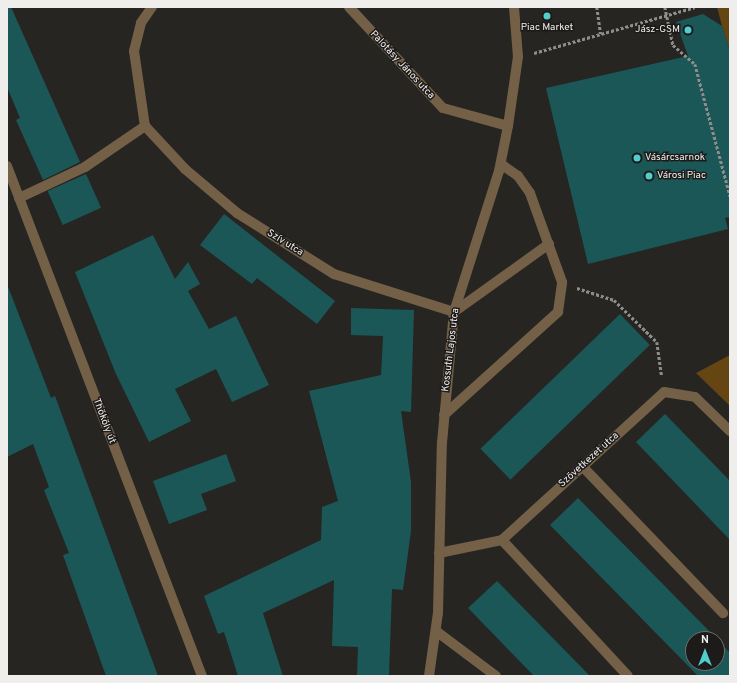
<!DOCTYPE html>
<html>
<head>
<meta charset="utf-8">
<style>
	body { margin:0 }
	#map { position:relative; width:737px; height:683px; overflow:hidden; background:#262522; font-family:Overpass,sans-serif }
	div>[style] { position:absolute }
	.green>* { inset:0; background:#654613 }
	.building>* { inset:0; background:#1b5757; transform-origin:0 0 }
	.path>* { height:2.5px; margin-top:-1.25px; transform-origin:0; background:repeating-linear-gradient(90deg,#8e8d8b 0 3px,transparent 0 5px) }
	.service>* { height:10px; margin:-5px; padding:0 5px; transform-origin:5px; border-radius:5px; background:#736047 }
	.minor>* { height:10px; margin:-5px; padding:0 5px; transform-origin:5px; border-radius:5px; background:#736047 }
	.tertiary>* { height:10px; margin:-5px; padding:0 5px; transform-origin:5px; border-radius:5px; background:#736047 }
	.dots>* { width:11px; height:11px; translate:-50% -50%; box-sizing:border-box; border:2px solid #1d1b19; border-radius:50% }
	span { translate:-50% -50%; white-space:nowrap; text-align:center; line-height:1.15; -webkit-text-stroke:3px #1d1b19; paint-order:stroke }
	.poi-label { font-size:10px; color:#f0eeed }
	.right { translate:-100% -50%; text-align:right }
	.left { translate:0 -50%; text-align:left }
	.street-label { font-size:10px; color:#f0eeed }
	.frame { position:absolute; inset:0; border:8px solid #f0eeed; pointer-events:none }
	.north { position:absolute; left:685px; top:631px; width:40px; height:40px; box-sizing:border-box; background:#1d1b19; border:1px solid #716f6e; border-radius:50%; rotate:0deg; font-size:11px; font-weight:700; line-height:16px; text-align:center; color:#f0eeed }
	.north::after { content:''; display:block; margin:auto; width:14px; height:18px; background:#52cdce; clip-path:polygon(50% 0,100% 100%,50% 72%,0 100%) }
</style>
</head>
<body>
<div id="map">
	<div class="green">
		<i style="clip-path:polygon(717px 7px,730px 7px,730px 51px,722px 26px)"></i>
		<i style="clip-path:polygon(730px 355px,730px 406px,696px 373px)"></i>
	</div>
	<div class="building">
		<i style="clip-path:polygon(7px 7px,11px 7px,80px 162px,43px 180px,16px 120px,20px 118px,7px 87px)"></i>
		<i style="clip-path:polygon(703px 14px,722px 26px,730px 51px,730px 217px,725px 218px,728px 229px,588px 264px,546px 88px,688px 56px,676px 22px)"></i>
		<i style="left:86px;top:174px;width:37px;height:42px;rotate:66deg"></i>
		<i style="clip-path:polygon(224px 214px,335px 301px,317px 324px,257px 278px,252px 284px,200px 245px)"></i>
		<i style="clip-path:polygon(153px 235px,175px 279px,188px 262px,200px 284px,188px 291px,209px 329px,236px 316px,269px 385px,232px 402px,216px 369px,175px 389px,191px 421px,149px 442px,116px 374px,75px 272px)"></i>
		<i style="clip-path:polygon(7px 284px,51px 398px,55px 396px,158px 676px,106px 676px,63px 555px,69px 553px,44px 490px,49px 487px,33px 444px,7px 457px)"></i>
		<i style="clip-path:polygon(351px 308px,414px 310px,411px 412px,401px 411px,411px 482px,411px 531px,403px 590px,392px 589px,389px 676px,357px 676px,358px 647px,332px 646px,334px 580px,263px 613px,283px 676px,238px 676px,224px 632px,218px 634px,204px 596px,321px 540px,322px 507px,338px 501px,309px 391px,381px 375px,383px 336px,351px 335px)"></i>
		<i style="left:620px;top:314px;width:43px;height:194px;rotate:46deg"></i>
		<i style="clip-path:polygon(665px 414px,730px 481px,730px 540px,636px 442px)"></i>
		<i style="clip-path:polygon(226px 454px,236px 481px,201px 494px,207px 510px,169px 524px,153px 481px)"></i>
		<i style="clip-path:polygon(578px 498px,717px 639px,693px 639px,693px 663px,717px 663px,717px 639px,730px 653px,730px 676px,698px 676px,550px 525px)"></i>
		<i style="clip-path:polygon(497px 581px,590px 676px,534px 676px,468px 608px)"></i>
	</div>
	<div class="path">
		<i style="left:597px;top:7px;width:27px;rotate:82deg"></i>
		<i style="left:665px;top:7px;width:39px;rotate:78deg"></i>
		<i style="left:673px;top:45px;width:29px;rotate:41deg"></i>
		<i style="left:695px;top:64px;width:137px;rotate:75.1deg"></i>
		<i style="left:534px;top:53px;width:167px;rotate:-15.9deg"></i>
		<i style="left:577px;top:288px;width:39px;rotate:18deg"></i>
		<i style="left:614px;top:300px;width:60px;rotate:44.3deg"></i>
		<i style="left:657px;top:342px;width:34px;rotate:82deg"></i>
	</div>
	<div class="service">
		<i style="left:454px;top:312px;width:117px;rotate:-35.6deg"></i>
		<i style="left:444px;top:415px;width:154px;rotate:-42.1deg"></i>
		<i style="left:558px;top:312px;width:30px;rotate:-82deg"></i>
		<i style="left:562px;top:282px;width:95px;rotate:-109.8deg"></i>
		<i style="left:530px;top:193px;width:21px;rotate:-125deg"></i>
		<i style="left:518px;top:176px;width:21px;rotate:-145deg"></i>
		<i style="left:582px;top:466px;width:204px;rotate:46.2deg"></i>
		<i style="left:502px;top:540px;width:185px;rotate:47.2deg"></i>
	</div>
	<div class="minor">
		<i style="left:152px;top:7px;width:19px;rotate:125deg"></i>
		<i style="left:141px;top:23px;width:29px;rotate:104deg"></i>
		<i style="left:134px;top:51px;width:76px;rotate:81.7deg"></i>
		<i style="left:145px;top:126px;width:59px;rotate:47.1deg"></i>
		<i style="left:185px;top:169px;width:68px;rotate:40.2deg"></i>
		<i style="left:237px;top:213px;width:115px;rotate:32.2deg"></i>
		<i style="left:334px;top:274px;width:126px;rotate:17.6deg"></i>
		<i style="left:349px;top:7px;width:138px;rotate:47.1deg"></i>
		<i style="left:443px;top:108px;width:67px;rotate:15.5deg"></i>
		<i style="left:19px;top:198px;width:73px;rotate:-25.2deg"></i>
		<i style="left:85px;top:167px;width:73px;rotate:-34.3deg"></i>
		<i style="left:439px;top:553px;width:64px;rotate:-11.7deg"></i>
		<i style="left:502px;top:540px;width:219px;rotate:-42.4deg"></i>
		<i style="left:664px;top:392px;width:31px;rotate:9deg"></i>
		<i style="left:695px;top:397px;width:49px;rotate:44.2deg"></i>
		<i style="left:436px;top:631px;width:75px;rotate:36.9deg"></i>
		<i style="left:429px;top:676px;width:64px;rotate:-81.9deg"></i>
		<i style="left:438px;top:613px;width:170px;rotate:-88.7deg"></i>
		<i style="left:442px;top:443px;width:132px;rotate:-84.8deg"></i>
		<i style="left:454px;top:312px;width:148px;rotate:-72.3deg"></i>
		<i style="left:499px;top:171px;width:46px;rotate:-78.7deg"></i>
		<i style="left:508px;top:126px;width:70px;rotate:-81.8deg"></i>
		<i style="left:518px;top:57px;width:50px;rotate:-94.6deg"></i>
	</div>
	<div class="tertiary">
		<i style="left:7px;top:166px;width:546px;rotate:69.08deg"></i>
	</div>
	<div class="dots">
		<i style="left:547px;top:16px;background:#52cdce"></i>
		<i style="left:688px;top:30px;background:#52cdce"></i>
		<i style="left:637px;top:158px;background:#52cdce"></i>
		<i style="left:649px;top:176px;background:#52cdce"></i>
	</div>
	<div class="poi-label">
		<span style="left:547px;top:28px">Piac Market</span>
		<span class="right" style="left:680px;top:30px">Jász-GSM</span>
		<span class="left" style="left:645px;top:158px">Vásárcsarnok</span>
		<span class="left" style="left:657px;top:176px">Városi Piac</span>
	</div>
	<div class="street-label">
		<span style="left:402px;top:65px;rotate:47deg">Palotásy János utca</span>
		<span style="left:285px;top:243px;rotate:32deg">Szív utca</span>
		<span style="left:451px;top:350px;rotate:-83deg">Kossuth Lajos utca</span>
		<span style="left:104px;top:421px;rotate:69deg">Thököly út</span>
		<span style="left:589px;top:460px;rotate:-42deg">Szövetkezet utca</span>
	</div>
	<div class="frame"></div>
	<div class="north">N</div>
</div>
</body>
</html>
